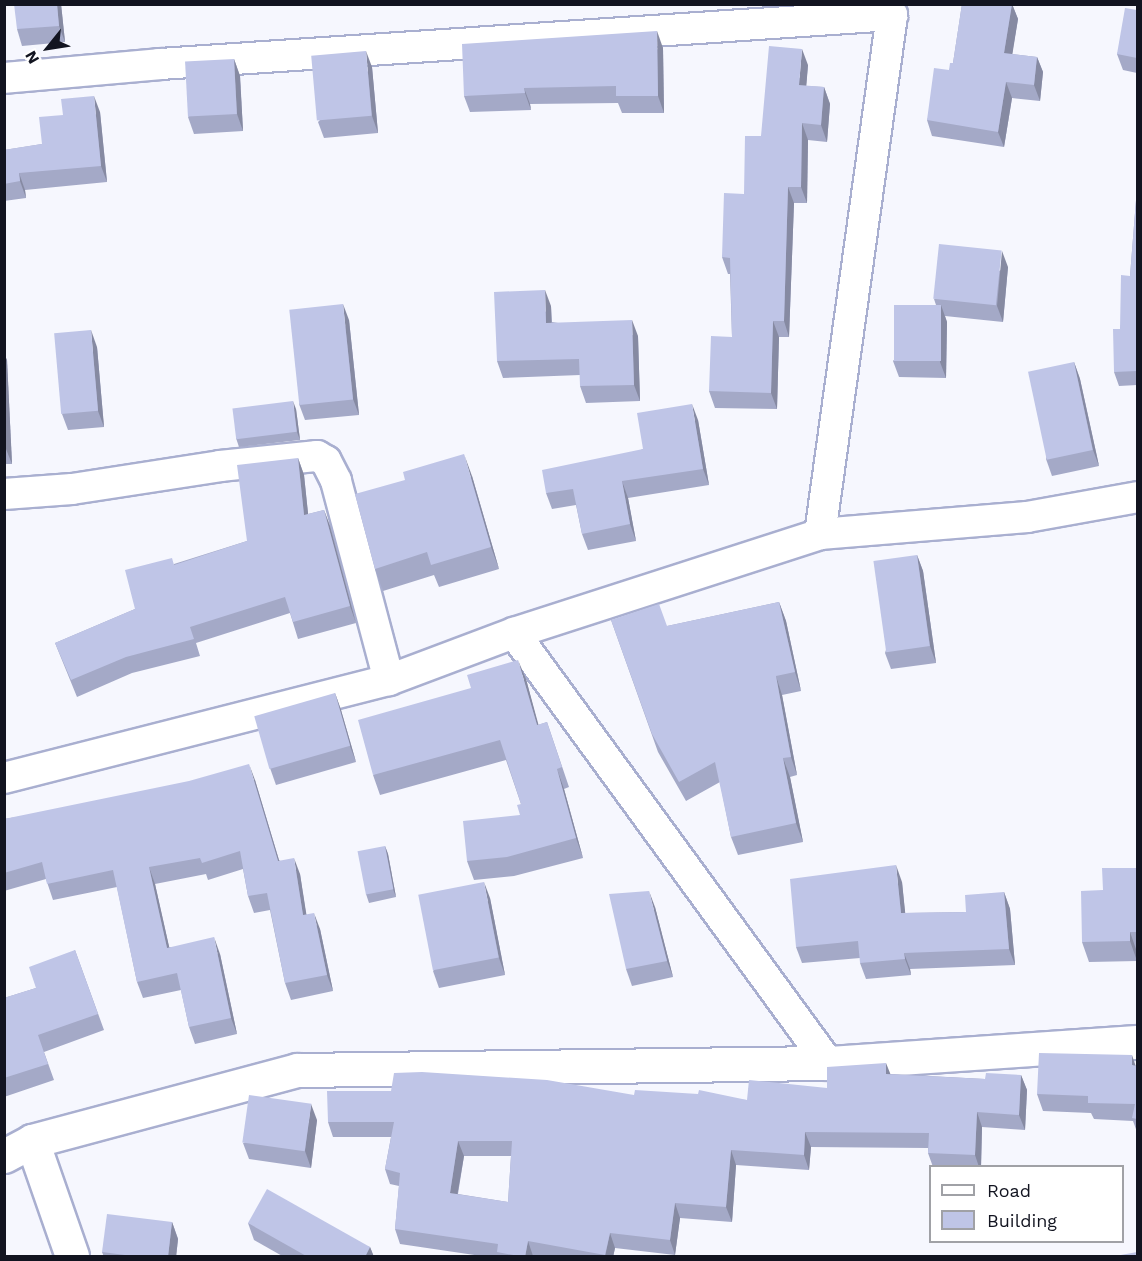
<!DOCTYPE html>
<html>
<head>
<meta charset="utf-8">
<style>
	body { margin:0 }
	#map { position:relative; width:1142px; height:1261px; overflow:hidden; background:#f6f7fe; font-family:"Work Sans",sans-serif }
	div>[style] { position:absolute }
	.roads { filter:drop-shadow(2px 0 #a9afd0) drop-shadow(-2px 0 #a9afd0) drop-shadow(0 2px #a9afd0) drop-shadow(0 -2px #a9afd0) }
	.minor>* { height:30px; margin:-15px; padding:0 15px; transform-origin:15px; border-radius:15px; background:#fff }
	.tertiary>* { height:33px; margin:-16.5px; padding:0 16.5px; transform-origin:16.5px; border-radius:16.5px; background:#fff }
	.wall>* { inset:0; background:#a4a9c7 }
	.shaded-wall>* { inset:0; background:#868aa2 }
	.building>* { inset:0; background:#bfc5e7; transform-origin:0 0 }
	span { translate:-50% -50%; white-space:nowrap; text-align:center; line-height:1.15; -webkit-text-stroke:6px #fff; paint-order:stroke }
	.frame { position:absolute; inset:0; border:6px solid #121420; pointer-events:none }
	.legend { position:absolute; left:929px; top:1165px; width:195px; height:78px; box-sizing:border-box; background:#fff; border:2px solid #a0a1a6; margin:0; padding:8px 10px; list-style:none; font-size:18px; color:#121420 }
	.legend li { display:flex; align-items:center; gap:12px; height:30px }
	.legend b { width:30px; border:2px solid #a0a1a6 }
	.north { position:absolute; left:18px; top:18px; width:60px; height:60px; -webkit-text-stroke:4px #fff; paint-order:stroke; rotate:240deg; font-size:16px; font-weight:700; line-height:24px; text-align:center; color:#121420 }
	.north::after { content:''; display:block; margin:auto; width:21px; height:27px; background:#121420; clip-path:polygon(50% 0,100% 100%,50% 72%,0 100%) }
</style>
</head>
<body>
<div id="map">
	<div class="roads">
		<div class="minor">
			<i style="left:4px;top:78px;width:157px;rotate:-5.1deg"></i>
			<i style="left:160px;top:64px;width:734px;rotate:-3.83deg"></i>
			<i style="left:892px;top:15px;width:524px;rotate:97.9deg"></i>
			<i style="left:4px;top:494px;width:68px;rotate:-4.2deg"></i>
			<i style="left:72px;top:489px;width:150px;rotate:-8.8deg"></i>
			<i style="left:220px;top:466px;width:98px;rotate:-5.9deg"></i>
			<i style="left:317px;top:456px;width:10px;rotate:29deg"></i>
			<i style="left:326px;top:461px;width:22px;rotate:63deg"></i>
			<i style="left:336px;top:481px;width:206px;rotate:75.1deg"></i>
			<i style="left:514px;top:633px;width:532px;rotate:53.86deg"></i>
			<i style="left:4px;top:778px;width:397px;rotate:-14.3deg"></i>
			<i style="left:389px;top:680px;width:134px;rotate:-20.6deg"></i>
			<i style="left:514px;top:633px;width:322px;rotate:-17.9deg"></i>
			<i style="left:820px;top:534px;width:208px;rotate:-4.7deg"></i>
			<i style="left:1027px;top:517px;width:113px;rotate:-10.2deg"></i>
		</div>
		<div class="tertiary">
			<i style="left:32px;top:1141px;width:122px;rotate:70.8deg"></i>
			<i style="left:4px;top:1156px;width:32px;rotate:-28deg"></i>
			<i style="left:32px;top:1141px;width:274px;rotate:-15deg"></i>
			<i style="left:297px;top:1070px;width:531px;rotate:-0.76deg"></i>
			<i style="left:828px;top:1063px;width:311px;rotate:-3.9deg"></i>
		</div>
	</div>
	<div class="wall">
		<i style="clip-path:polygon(61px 4px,65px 42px,22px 46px,17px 29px)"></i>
		<i style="clip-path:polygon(962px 4px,1012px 4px,1018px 19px,1012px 54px,1037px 57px,1043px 72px,1040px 101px,1012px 98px,1004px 147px,932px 136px,927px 120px,949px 70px,953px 63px)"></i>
		<i style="clip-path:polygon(1137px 10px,1137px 73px,1123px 70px,1117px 54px)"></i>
		<i style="clip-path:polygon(663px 48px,664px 113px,622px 113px,618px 103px,530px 104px,531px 110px,470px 112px,464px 96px)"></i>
		<i style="clip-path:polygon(234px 59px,240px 76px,243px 131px,194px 134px,188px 117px)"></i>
		<i style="clip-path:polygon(808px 65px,806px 86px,824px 87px,830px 104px,827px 142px,808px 140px,807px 203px,794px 203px,789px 337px,779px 337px,777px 409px,715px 408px,709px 391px,732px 337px,730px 274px,728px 274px,722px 257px,744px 194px,761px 136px)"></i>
		<i style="clip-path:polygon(372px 67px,378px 133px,324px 138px,318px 122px)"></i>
		<i style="clip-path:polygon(100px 112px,107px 182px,25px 190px,26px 198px,4px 201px,4px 150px,42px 144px)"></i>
		<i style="clip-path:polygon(1137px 188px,1137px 385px,1119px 386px,1114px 372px,1120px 329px,1130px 276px)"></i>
		<i style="clip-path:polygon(1008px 267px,1003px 322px,945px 316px,947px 322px,946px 378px,899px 377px,893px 361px,936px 305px,934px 299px)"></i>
		<i style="clip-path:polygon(551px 306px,552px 322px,638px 336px,640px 401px,586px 403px,580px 386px,580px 375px,503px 378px,497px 361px)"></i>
		<i style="clip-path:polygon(349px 320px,359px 415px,305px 420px,299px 404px)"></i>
		<i style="clip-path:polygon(97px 347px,104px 427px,68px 430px,62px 414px)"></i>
		<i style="clip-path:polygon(4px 354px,7px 360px,12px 464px,4px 464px)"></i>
		<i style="clip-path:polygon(1074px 362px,1080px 379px,1099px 466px,1052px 476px,1046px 459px)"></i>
		<i style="clip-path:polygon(296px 409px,300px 440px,239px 447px,236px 438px)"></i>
		<i style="clip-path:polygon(698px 420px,709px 485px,628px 498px,636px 541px,588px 550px,582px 534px,576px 505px,552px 509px,546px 493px,643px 449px)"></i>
		<i style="clip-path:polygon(298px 458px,304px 475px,308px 514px,324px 510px,330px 526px,356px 623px,298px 639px,290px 613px,196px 643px,200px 656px,132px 673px,77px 697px,55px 643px,135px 609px,174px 564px,247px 541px)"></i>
		<i style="clip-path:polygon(472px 476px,499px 569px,439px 587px,434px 575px,383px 591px,375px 569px)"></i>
		<i style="clip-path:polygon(917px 555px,923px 571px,936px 663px,891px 669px,885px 653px)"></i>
		<i style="clip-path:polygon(779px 602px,786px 621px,801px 691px,782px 695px,797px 775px,790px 777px,803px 842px,738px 855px,731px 837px,720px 782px,686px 801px,658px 752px,611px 620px,667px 626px)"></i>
		<i style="clip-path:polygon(526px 679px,538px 725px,547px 722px,569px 787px,564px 789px,583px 858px,514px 876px,474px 880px,467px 861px,520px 815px,521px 804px,506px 760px,380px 795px,373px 775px)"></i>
		<i style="clip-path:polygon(335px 693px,341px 710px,356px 762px,276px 785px,270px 768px)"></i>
		<i style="clip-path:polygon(255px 780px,279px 860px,300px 874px,306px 914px,320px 929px,333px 991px,291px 1000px,285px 983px,270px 910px,254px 913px,248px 896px,243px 869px,208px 880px,206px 874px,155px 884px,169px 947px,220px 954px,237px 1034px,195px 1044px,189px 1027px,181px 990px,143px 998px,137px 982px,117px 887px,53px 900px,46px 879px,4px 891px,4px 819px)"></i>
		<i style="clip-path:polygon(385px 846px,388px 854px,396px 897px,369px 903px,366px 894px)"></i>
		<i style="clip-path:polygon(1137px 868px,1137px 961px,1089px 962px,1082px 942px,1103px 890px)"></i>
		<i style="clip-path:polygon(902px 882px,905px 913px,966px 912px,1004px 892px,1010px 909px,1015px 965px,910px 969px,911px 975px,866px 979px,860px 963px,860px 958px,802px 963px,796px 947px)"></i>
		<i style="clip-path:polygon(490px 898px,505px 975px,439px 988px,433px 971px)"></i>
		<i style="clip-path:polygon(655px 907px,673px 977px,632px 986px,626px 969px)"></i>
		<i style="clip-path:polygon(75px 950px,104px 1030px,44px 1052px,54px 1080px,4px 1097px,4px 998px,36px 988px)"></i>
		<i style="clip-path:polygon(1136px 1066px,1137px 1066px,1137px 1132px,1133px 1121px,1094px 1119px,1091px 1113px,1043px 1111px,1037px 1094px)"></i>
		<i style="clip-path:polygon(evenodd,891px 1074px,985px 1079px,1021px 1075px,1027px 1090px,1025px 1130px,982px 1127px,981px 1167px,933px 1167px,928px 1153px,928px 1148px,811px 1147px,809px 1170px,736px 1165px,732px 1222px,680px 1218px,675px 1255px,615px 1248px,613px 1257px,488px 1257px,400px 1244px,395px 1229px,399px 1186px,390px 1184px,385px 1169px,391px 1137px,333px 1137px,328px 1122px,634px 1095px,747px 1100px,827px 1088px,891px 1074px,464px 1156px,511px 1156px,508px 1202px,458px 1194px,464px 1156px)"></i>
		<i style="clip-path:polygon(317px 1120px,311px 1168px,249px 1159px,243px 1143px)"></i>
		<i style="clip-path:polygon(172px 1222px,178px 1239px,176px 1257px,104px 1257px,102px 1252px)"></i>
		<i style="clip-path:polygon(248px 1223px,370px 1247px,374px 1257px,284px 1257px,254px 1240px)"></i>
	</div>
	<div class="shaded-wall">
		<i style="clip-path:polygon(57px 4px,61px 4px,65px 42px,59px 26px)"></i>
		<i style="clip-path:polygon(1012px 4px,1018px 19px,1010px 69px,1004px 53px)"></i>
		<i style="clip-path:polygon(657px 31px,663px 48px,664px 113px,658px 96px)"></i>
		<i style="clip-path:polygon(802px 49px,808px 65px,805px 102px,799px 85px)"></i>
		<i style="clip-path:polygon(366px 51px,372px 67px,378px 133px,372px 116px)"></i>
		<i style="clip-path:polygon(1037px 57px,1043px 72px,1040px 101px,1034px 85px)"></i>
		<i style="clip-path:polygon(234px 59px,240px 76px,243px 131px,237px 114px)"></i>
		<i style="clip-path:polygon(1006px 82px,1012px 98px,1004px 147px,998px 132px)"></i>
		<i style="clip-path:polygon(824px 87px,830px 104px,827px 142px,821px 125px)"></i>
		<i style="clip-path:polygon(524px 88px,530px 104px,531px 110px,525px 93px)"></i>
		<i style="clip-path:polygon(94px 96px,100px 112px,107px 182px,101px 166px)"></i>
		<i style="clip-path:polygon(802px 123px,808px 140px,807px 203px,801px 187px)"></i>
		<i style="clip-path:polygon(19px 173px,25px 190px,26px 198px,20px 181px)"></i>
		<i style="clip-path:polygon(788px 187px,794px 203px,789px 337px,784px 321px)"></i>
		<i style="clip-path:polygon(1002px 251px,1008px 267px,1003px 322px,997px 306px)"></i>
		<i style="clip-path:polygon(545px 290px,551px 306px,552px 339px,546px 323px)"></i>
		<i style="clip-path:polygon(343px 304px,349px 320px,359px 415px,353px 399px)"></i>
		<i style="clip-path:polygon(941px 305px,947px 322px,946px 378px,940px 362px)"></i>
		<i style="clip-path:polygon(632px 320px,638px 336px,640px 401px,634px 385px)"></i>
		<i style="clip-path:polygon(773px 321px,779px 337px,777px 409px,771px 393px)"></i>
		<i style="clip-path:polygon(91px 330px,97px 347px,104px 427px,98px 411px)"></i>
		<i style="clip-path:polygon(4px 354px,7px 360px,12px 464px,4px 444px)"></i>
		<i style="clip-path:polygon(1074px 362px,1080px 379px,1099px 466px,1093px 450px)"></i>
		<i style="clip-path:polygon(293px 401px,296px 409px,300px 440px,297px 432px)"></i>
		<i style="clip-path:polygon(692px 404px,698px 420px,709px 485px,703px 469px)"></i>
		<i style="clip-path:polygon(464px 454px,472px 476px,499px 569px,491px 547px)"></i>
		<i style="clip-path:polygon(298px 458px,304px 475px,310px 532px,304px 515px)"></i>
		<i style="clip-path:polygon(622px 481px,628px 498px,636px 541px,630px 524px)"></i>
		<i style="clip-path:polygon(324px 510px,330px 526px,356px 623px,350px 606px)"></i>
		<i style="clip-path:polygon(917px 555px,923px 571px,936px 663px,930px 646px)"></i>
		<i style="clip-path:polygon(779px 602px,786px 621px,801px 691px,795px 672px)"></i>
		<i style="clip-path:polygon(518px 660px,526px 679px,544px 745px,537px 725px)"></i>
		<i style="clip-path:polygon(776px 676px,782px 695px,797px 775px,791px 757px)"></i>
		<i style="clip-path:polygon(335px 693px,341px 710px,356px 762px,350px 746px)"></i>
		<i style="clip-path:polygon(783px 758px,790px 777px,803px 842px,796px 823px)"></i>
		<i style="clip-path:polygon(249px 764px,255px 780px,284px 877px,278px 861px)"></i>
		<i style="clip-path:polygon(557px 769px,564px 789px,583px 858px,576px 838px)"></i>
		<i style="clip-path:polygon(385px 846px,388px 854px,396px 897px,393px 889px)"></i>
		<i style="clip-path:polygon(294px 858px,300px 874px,309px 931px,303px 915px)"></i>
		<i style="clip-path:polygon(896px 865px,902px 882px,907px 930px,901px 913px)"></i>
		<i style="clip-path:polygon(149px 867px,155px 884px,173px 964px,167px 948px)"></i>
		<i style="clip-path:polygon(484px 882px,490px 898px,505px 975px,499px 958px)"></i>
		<i style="clip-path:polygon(649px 891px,655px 907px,673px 977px,667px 961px)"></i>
		<i style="clip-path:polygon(1004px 892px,1010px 909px,1015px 965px,1009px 949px)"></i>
		<i style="clip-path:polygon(314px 913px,320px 929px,333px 991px,327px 975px)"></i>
		<i style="clip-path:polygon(1130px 932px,1137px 952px,1137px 961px,1130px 941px)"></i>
		<i style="clip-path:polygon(214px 937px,220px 954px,237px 1034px,231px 1018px)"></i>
		<i style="clip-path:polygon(904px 953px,910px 969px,911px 975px,905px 959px)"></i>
		<i style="clip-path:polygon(1132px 1055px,1137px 1070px,1132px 1065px)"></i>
		<i style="clip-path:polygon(886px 1063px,892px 1078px,886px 1074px)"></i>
		<i style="clip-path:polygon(1021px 1075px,1027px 1090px,1025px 1130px,1019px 1115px)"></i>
		<i style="clip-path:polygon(311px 1104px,317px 1120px,311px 1168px,305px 1151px)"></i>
		<i style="clip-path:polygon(977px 1112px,982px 1127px,981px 1167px,979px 1167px,975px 1155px)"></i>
		<i style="clip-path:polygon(805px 1132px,811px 1147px,809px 1170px,804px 1155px)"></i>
		<i style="clip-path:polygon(458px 1141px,464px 1156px,455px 1208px,450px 1193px)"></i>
		<i style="clip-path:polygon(731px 1150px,736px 1165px,732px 1222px,726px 1207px)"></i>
		<i style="clip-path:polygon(675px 1203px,680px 1218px,675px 1255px,670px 1240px)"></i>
		<i style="clip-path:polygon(172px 1222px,178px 1239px,176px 1257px,168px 1257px)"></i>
		<i style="clip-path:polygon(610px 1233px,615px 1248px,613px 1257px,605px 1257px)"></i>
		<i style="clip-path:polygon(528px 1241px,533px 1256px,533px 1257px,525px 1257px)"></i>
		<i style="clip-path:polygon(370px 1247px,374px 1257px,365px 1257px)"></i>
	</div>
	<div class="building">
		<i style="clip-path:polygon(14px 4px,57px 4px,59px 26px,17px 29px)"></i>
		<i style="clip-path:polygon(962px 4px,1012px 4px,1004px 53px,1037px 57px,1034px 85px,1006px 82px,998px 132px,927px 120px,934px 68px,949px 70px,950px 63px,953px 63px)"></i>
		<i style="clip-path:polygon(1125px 8px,1137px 10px,1137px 58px,1117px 54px)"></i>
		<i style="clip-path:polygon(657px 31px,658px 96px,616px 96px,616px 86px,524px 88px,525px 93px,464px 96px,462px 44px)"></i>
		<i style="clip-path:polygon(769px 46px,802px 49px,799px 85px,824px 87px,821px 125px,802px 123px,801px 187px,788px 187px,784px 321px,773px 321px,771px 393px,709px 391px,711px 336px,732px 337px,730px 258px,722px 257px,724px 193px,744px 194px,745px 136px,761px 136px)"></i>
		<i style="left:366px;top:51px;width:65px;height:55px;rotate:85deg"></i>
		<i style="left:234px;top:59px;width:55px;height:49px;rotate:87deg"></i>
		<i style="clip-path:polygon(94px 96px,101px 166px,19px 173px,20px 181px,4px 184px,4px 150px,42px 144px,39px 117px,63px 115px,61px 99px)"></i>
		<i style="clip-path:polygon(1137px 187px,1137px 371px,1114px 372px,1113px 329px,1120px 329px,1121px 275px,1130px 276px)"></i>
		<i style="left:939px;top:244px;width:63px;height:55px;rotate:6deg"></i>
		<i style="clip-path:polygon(545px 290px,546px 323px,632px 320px,634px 385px,580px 386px,579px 359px,497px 361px,494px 292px)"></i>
		<i style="left:343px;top:304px;width:96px;height:54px;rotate:84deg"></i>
		<i style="left:894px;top:305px;width:47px;height:56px"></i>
		<i style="left:91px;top:330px;width:81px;height:37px;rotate:85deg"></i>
		<i style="left:1074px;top:362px;width:90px;height:47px;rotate:78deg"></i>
		<i style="left:293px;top:401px;width:31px;height:61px;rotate:83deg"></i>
		<i style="clip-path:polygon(692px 404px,703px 469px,622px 481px,630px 524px,582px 534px,573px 489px,546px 493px,542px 470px,643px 449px,637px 413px)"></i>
		<i style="clip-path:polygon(464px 454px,491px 547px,431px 565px,427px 552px,375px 569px,355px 494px,405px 480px,403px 472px)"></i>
		<i style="clip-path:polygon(298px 458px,304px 515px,324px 510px,350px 606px,293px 622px,285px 597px,190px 627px,194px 639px,126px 657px,71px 680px,55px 643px,135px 609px,125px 570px,172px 558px,174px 565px,247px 541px,237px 465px)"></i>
		<i style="left:917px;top:555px;width:92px;height:44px;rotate:82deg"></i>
		<i style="clip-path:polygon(779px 602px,795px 672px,776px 676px,791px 757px,783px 758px,796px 823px,731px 837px,715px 762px,679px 782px,652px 734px,611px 620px,659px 604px,667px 626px)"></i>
		<i style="clip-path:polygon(518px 660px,537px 725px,547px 722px,562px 767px,557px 769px,576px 838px,507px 857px,467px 861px,463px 821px,520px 815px,517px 805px,521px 804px,500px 740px,373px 775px,358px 720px,471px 688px,467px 675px)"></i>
		<i style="left:335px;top:693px;width:55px;height:84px;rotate:74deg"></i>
		<i style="clip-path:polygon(249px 764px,278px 861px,294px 858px,303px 915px,314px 913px,327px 975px,285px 983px,267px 893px,248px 896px,240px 851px,202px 863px,200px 858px,149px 867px,167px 948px,214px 937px,231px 1018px,189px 1027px,177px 973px,137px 982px,113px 870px,47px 884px,42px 862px,4px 873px,4px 819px,189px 781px)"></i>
		<i style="left:385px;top:846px;width:44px;height:28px;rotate:79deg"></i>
		<i style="clip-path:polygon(896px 865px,901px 913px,966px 912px,965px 895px,1004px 892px,1009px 949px,904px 953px,905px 959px,860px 963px,858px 941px,796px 947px,790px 879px)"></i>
		<i style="clip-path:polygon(1102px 868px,1137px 868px,1137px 932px,1130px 932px,1130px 941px,1082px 942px,1081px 891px,1103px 890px)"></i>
		<i style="left:484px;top:882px;width:77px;height:67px;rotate:79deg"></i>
		<i style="clip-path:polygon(649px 891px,667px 961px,626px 969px,609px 894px)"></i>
		<i style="clip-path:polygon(75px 950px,98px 1014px,38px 1035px,48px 1064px,4px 1078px,4px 998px,36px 988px,29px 967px)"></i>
		<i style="clip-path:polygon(1039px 1053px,1132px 1055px,1132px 1065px,1137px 1066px,1137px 1119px,1132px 1118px,1135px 1104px,1088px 1103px,1088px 1096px,1037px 1094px)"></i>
		<i style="clip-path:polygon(evenodd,886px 1063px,886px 1074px,985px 1079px,986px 1073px,1021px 1075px,1019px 1115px,977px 1112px,975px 1155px,928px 1153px,929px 1133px,805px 1132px,804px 1155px,731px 1150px,726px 1207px,675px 1203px,670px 1240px,610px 1233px,605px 1255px,528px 1241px,525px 1257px,524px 1257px,497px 1252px,498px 1244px,395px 1229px,400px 1173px,385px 1169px,394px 1122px,328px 1122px,327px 1091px,391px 1091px,394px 1073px,422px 1072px,547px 1080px,634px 1095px,635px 1090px,698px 1094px,699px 1090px,747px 1100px,749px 1080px,827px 1088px,827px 1067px,886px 1063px,458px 1141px,512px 1141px,508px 1202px,450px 1193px,458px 1141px)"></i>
		<i style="left:249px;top:1095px;width:63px;height:48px;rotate:8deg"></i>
		<i style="clip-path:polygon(267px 1189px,370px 1247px,365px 1257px,308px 1257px,248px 1223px)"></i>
		<i style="clip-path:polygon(107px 1214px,172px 1222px,168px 1257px,140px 1257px,102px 1252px)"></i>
		<i style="clip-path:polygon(1137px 1252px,1137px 1257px,1110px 1257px)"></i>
	</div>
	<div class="frame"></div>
	<ul class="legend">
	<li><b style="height:8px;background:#fff"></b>Road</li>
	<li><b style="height:16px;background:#bfc5e7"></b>Building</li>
	</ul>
	<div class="north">N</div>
</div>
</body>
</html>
